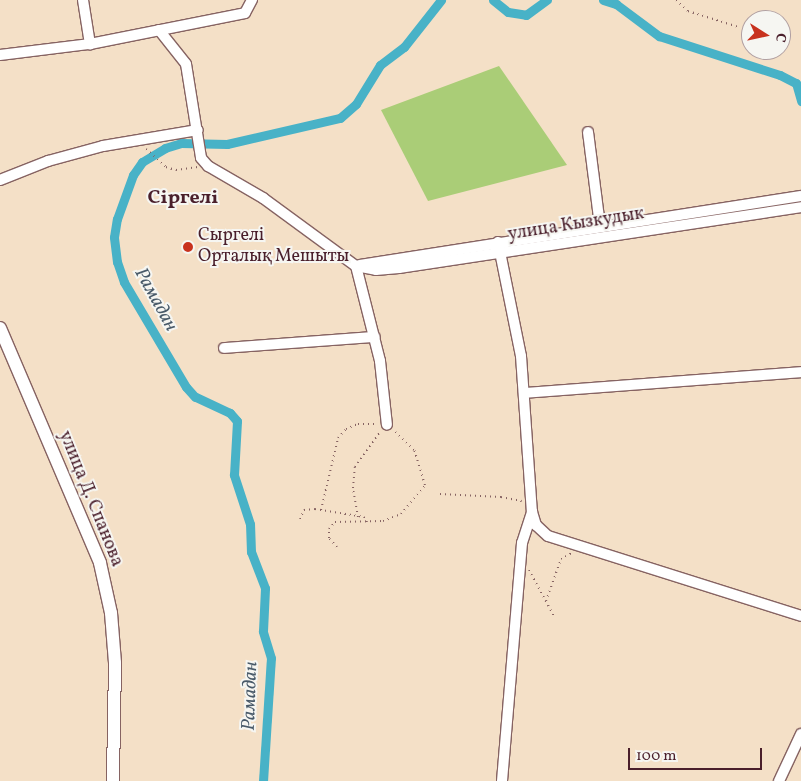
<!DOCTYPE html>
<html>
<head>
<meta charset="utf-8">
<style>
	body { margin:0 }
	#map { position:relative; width:801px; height:781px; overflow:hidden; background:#f4e0c7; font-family:Vollkorn,serif }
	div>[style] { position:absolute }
	.green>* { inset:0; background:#aacd77 }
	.canal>* { height:9px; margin:-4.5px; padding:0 4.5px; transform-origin:4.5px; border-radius:4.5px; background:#48b2c7 }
	.path>* { height:2px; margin-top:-1px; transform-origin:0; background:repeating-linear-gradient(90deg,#866362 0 1px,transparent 0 5px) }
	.roads { filter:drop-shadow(1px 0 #866362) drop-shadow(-1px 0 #866362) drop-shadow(0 1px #866362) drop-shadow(0 -1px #866362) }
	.minor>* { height:10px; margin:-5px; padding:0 5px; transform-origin:5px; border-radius:5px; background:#fff }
	.major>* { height:12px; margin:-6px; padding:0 6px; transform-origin:6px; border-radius:6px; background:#fff }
	.dots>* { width:14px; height:14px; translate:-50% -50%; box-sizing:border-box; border:2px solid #f6f6f2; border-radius:50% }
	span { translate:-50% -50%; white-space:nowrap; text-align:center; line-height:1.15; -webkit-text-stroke:4px #f6f6f2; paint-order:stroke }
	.street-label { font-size:18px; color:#4a1f2b }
	.poi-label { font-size:18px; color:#4a1f2b }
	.left { translate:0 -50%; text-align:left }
	.water-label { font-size:19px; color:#495a69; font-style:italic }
	.quarter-label { font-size:20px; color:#4a1f2b; font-weight:700 }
	.north { position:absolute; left:741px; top:10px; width:50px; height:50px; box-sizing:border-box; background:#f6f6f2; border:1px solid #b1a0a2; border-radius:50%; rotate:100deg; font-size:14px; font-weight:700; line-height:20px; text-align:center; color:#4a1f2b }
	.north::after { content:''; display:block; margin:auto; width:18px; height:22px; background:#c8321e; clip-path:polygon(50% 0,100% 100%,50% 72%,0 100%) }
	.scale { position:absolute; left:628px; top:748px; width:134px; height:22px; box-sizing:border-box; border:2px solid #4a1f2b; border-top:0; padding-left:6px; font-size:15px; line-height:18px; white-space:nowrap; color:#4a1f2b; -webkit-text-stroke:4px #f6f6f2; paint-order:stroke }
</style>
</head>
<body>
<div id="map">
	<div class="green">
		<i style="clip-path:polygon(499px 66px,567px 165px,428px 201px,381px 110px)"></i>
	</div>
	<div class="canal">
		<i style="left:493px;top:0;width:19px;rotate:39deg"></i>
		<i style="left:508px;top:12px;width:18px;rotate:9deg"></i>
		<i style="left:526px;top:15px;width:26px;rotate:-36deg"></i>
		<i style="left:603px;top:0;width:14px;rotate:17deg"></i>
		<i style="left:616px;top:4px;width:54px;rotate:36.7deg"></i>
		<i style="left:659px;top:36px;width:127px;rotate:17.9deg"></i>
		<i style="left:780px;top:75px;width:18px;rotate:27deg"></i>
		<i style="left:796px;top:83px;width:19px;rotate:74deg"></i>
		<i style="left:263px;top:781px;width:123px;rotate:-86.3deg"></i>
		<i style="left:271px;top:658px;width:28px;rotate:-107deg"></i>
		<i style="left:263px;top:631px;width:43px;rotate:-87.3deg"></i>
		<i style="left:265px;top:588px;width:39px;rotate:-111deg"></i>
		<i style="left:251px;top:552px;width:28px;rotate:-92deg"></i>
		<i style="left:250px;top:524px;width:52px;rotate:-108.1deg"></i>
		<i style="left:234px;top:475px;width:54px;rotate:-86.8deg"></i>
		<i style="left:237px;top:421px;width:11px;rotate:-131deg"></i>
		<i style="left:230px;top:413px;width:38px;rotate:-155deg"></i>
		<i style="left:195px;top:397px;width:13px;rotate:-132deg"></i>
		<i style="left:186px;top:387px;width:122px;rotate:-120.6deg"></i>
		<i style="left:124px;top:282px;width:21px;rotate:-109deg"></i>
		<i style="left:117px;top:262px;width:25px;rotate:-97deg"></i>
		<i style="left:114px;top:237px;width:18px;rotate:-81deg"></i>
		<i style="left:117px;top:219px;width:47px;rotate:-70deg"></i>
		<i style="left:133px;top:175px;width:16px;rotate:-55deg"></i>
		<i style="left:142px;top:162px;width:27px;rotate:-31deg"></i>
		<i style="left:165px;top:148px;width:17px;rotate:-17deg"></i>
		<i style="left:181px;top:143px;width:46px;rotate:1.2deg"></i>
		<i style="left:227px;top:144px;width:116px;rotate:-13deg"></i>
		<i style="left:340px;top:118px;width:21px;rotate:-41deg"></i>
		<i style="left:356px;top:104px;width:46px;rotate:-58.4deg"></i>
		<i style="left:380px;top:65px;width:30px;rotate:-37deg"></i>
		<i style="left:404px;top:47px;width:60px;rotate:-51.8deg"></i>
	</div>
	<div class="path">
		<i style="left:676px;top:0;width:16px;rotate:43deg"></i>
		<i style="left:688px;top:11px;width:52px;rotate:17.7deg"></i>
		<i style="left:146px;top:149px;width:27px;rotate:42deg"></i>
		<i style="left:166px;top:167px;width:10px;rotate:17deg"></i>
		<i style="left:176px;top:170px;width:22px;rotate:-8deg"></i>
		<i style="left:440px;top:494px;width:61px;rotate:2.8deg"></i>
		<i style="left:501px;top:497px;width:21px;rotate:11deg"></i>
		<i style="left:321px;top:510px;width:74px;rotate:-76.7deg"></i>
		<i style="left:338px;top:438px;width:12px;rotate:-48deg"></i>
		<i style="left:346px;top:429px;width:13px;rotate:-23deg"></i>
		<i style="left:358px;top:424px;width:19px"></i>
		<i style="left:358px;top:517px;width:29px;rotate:-100deg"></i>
		<i style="left:353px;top:488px;width:21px;rotate:-85deg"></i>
		<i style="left:355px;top:467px;width:43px;rotate:-54.5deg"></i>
		<i style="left:300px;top:519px;width:10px;rotate:-66deg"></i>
		<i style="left:304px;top:510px;width:11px;rotate:-5deg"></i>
		<i style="left:315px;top:509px;width:50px;rotate:9.3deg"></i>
		<i style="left:364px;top:517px;width:6px;rotate:59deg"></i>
		<i style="left:337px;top:547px;width:12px;rotate:-132deg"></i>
		<i style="left:329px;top:538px;width:9px;rotate:-90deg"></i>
		<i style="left:329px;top:529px;width:9px;rotate:-49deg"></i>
		<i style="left:335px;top:522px;width:48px;rotate:-1.2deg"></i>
		<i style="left:383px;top:521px;width:19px;rotate:-21deg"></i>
		<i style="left:401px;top:514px;width:38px;rotate:-50deg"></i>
		<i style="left:425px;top:485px;width:37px;rotate:-107deg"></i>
		<i style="left:414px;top:450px;width:28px;rotate:-136deg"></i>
		<i style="left:529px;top:570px;width:52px;rotate:61.5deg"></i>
		<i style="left:546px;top:601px;width:45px;rotate:-70.3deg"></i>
		<i style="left:561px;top:559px;width:13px;rotate:-29deg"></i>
	</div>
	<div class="roads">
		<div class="minor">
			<i style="left:83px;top:0;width:45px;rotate:81deg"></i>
			<i style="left:159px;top:30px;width:43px;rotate:51.5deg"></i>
			<i style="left:186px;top:64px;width:95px;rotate:80.9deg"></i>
			<i style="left:201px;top:158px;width:11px;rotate:49deg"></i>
			<i style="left:208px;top:166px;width:64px;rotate:30.2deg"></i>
			<i style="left:263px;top:198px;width:115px;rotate:36.2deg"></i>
			<i style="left:356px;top:266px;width:20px;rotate:11deg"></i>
			<i style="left:376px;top:270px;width:23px;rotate:-5deg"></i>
			<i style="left:399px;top:268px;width:407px;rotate:-8.6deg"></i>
			<i style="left:0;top:55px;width:91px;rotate:-7deg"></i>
			<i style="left:90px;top:44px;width:158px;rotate:-11.3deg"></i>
			<i style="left:245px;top:13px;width:15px;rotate:-62deg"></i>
			<i style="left:588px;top:132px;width:95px;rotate:82.7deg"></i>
			<i style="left:0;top:180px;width:52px;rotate:-21.6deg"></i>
			<i style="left:48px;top:161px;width:57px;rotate:-15.3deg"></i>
			<i style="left:103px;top:146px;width:96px;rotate:-9.6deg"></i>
			<i style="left:498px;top:242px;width:116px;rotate:78.6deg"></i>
			<i style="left:521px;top:356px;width:156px;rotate:86deg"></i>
			<i style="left:532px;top:512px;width:14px;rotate:73deg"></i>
			<i style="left:536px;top:525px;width:16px;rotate:43deg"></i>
			<i style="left:548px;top:536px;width:265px;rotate:17.5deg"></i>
			<i style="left:360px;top:265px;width:446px;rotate:-8.9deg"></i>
			<i style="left:356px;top:266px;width:98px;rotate:75.8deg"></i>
			<i style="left:380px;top:361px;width:64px;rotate:83.8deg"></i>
			<i style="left:224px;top:348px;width:151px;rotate:-4.2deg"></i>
			<i style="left:524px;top:393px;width:278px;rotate:-4.3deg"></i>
			<i style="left:502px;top:781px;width:239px;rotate:-85.2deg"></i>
			<i style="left:522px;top:543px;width:33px;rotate:-72deg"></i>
			<i style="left:779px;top:781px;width:52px;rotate:-64.9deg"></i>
		</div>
		<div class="major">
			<i style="left:0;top:328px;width:255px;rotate:66.9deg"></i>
			<i style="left:100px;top:563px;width:51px;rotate:77.6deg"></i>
			<i style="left:111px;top:613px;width:50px;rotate:85.4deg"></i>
			<i style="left:115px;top:663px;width:118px;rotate:91deg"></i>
		</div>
	</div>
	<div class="dots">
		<i style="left:188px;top:247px;background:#c8321e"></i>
	</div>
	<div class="street-label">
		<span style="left:576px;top:225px;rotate:-9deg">улица Кызкудык</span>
		<span style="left:90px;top:499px;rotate:68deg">улица Д. Спанова</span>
	</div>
	<div class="poi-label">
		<span class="left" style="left:198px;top:247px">Сыргелі<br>Орталық Мешыты</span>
	</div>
	<div class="water-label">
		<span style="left:155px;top:300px;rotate:61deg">Рамадан</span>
		<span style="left:251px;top:696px;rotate:-88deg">Рамадан</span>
	</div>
	<div class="quarter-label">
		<span style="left:183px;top:198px">Сіргелі</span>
	</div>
	<div class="north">С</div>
	<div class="scale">100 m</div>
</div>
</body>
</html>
